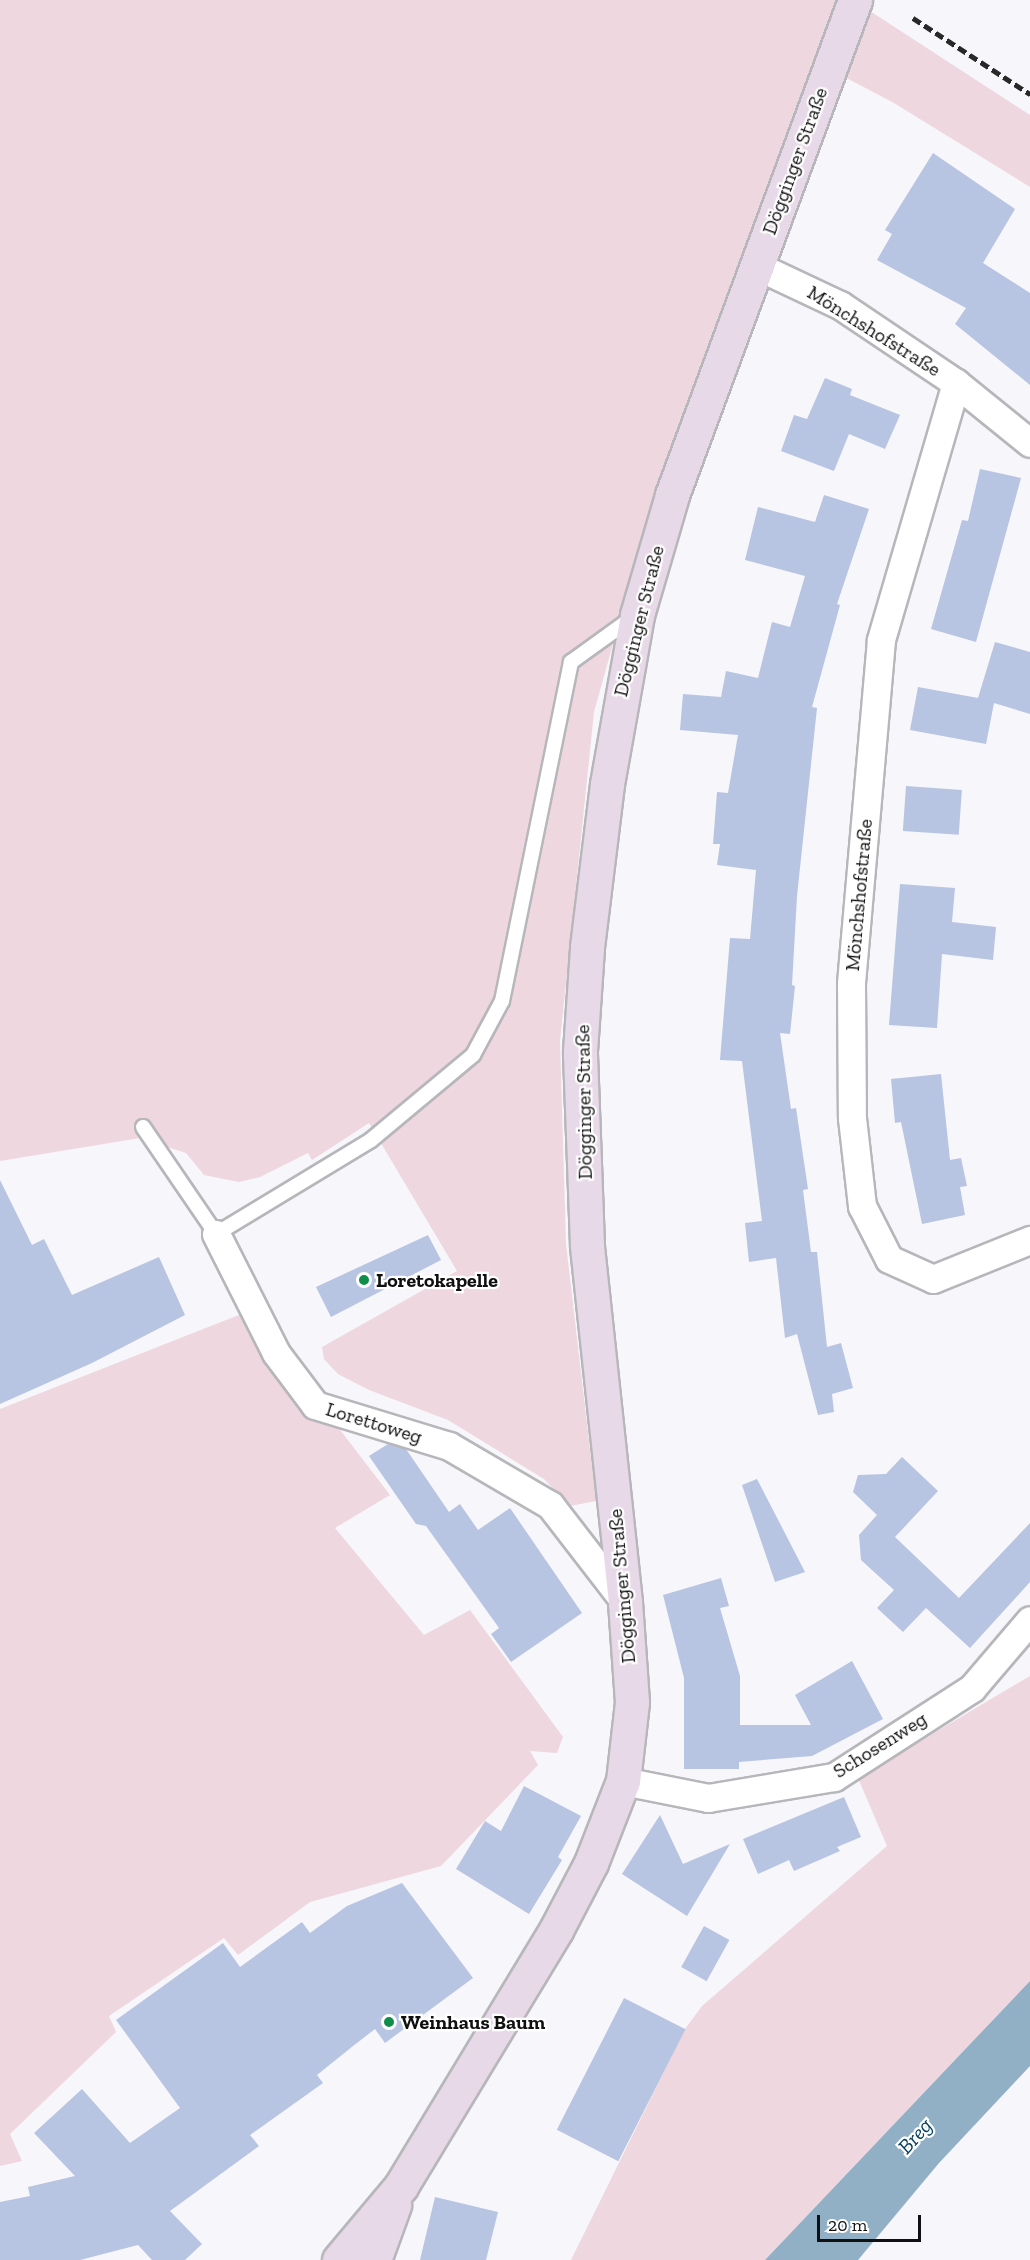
<!DOCTYPE html>
<html>
<head>
<meta charset="utf-8">
<style>
	body { margin:0 }
	#map { position:relative; width:1030px; height:2260px; overflow:hidden; background:#f7f6fa; font-family:"Zilla Slab",serif }
	div>[style] { position:absolute }
	.green>* { inset:0; background:#eed7df }
	.water>* { inset:0; background:#91afc5 }
	.building>* { inset:0; background:#b7c4e2; transform-origin:0 0 }
	.roads { filter:drop-shadow(2px 0 #b7b6ba) drop-shadow(-2px 0 #b7b6ba) drop-shadow(0 2px #b7b6ba) drop-shadow(0 -2px #b7b6ba) }
	.lane>* { height:14px; margin:-7px; padding:0 7px; transform-origin:7px; border-radius:7px; background:#fff }
	.street>* { height:27px; margin:-13.5px; padding:0 13.5px; transform-origin:13.5px; border-radius:13.5px; background:#fff }
	.secondary>* { height:33px; margin:-16.5px; padding:0 16.5px; transform-origin:16.5px; border-radius:16.5px; background:#e8d9e8 }
	.rail>* { height:4.5px; margin-top:-2.25px; transform-origin:0; background:repeating-linear-gradient(90deg,#282829 0 9px,transparent 0 13.5px) }
	.dots>* { width:16px; height:16px; translate:-50% -50%; box-sizing:border-box; border:3px solid #fff; border-radius:50% }
	span { translate:-50% -50%; white-space:nowrap; text-align:center; line-height:1.15; -webkit-text-stroke:4.5px #fff; paint-order:stroke }
	.street-label { font-size:20px; color:#101011 }
	.poi-label { font-size:20px; color:#101011; font-weight:700 }
	.left { translate:0 -50%; text-align:left }
	.water-label { font-size:21px; color:#013c5a; font-style:italic }
	.scale { position:absolute; left:817px; top:2215px; width:104px; height:27px; box-sizing:border-box; border:3px solid #101011; border-top:0; padding-left:8px; font-size:18px; line-height:21px; white-space:nowrap; color:#101011; -webkit-text-stroke:4px #fff; paint-order:stroke }
</style>
</head>
<body>
<div id="map">
	<div class="green">
		<i style="clip-path:polygon(0 0,853px 0,1030px 115px,1030px 187px,894px 103px,814px 61px,650px 511px,594px 712px,560px 1041px,566px 1244px,596px 1501px,570px 1506px,544px 1479px,448px 1420px,369px 1390px,338px 1374px,324px 1359px,322px 1347px,457px 1271px,369px 1123px,312px 1160px,308px 1153px,260px 1177px,239px 1182px,204px 1175px,186px 1153px,140px 1138px,0 1161px)"></i>
		<i style="clip-path:polygon(249px 1311px,390px 1495px,335px 1528px,424px 1635px,470px 1610px,563px 1737px,557px 1753px,530px 1751px,538px 1765px,441px 1866px,310px 1902px,238px 1955px,224px 1938px,109px 2016px,116px 2032px,10px 2134px,22px 2161px,0 2166px,0 1409px)"></i>
		<i style="clip-path:polygon(1030px 1676px,1030px 1981px,765px 2260px,571px 2260px,685px 2029px,702px 2006px,887px 1846px,858px 1778px)"></i>
	</div>
	<div class="water">
		<i style="clip-path:polygon(1030px 1981px,1030px 2066px,939px 2163px,858px 2260px,765px 2260px)"></i>
	</div>
	<div class="building">
		<i style="clip-path:polygon(933px 153px,1015px 209px,983px 263px,1030px 293px,1030px 385px,955px 324px,966px 308px,877px 260px,892px 234px,885px 230px)"></i>
		<i style="clip-path:polygon(825px 378px,852px 389px,850px 395px,900px 415px,885px 449px,849px 434px,834px 471px,781px 451px,794px 415px,807px 419px)"></i>
		<i style="clip-path:polygon(980px 469px,1021px 478px,976px 642px,931px 629px,962px 520px,968px 521px)"></i>
		<i style="clip-path:polygon(824px 495px,869px 509px,837px 604px,840px 605px,812px 707px,817px 708px,797px 896px,792px 985px,795px 986px,790px 1034px,780px 1033px,791px 1109px,796px 1108px,808px 1189px,803px 1190px,811px 1252px,817px 1252px,827px 1347px,841px 1343px,853px 1388px,832px 1394px,834px 1412px,818px 1415px,797px 1334px,785px 1338px,776px 1258px,749px 1262px,745px 1223px,762px 1221px,742px 1061px,720px 1060px,730px 938px,750px 939px,756px 870px,717px 865px,720px 844px,713px 844px,717px 792px,728px 793px,738px 735px,680px 730px,683px 694px,721px 697px,726px 671px,758px 678px,772px 622px,790px 627px,805px 576px,745px 560px,758px 507px,815px 522px)"></i>
		<i style="clip-path:polygon(995px 642px,1030px 652px,1030px 714px,994px 703px,986px 744px,910px 730px,918px 687px,978px 698px)"></i>
		<i style="left:906px;top:786px;width:56px;height:45px;rotate:4deg"></i>
		<i style="clip-path:polygon(900px 884px,955px 888px,952px 922px,996px 927px,993px 960px,942px 954px,937px 1028px,889px 1025px)"></i>
		<i style="clip-path:polygon(941px 1074px,950px 1160px,961px 1158px,967px 1186px,960px 1187px,965px 1215px,922px 1224px,901px 1122px,895px 1123px,891px 1079px)"></i>
		<i style="clip-path:polygon(0 1180px,32px 1245px,44px 1239px,72px 1295px,159px 1257px,185px 1315px,92px 1363px,0 1404px)"></i>
		<i style="clip-path:polygon(428px 1235px,441px 1260px,331px 1317px,316px 1287px)"></i>
		<i style="clip-path:polygon(388px 1444px,406px 1449px,449px 1512px,460px 1504px,478px 1530px,510px 1508px,582px 1613px,511px 1662px,491px 1634px,499px 1628px,426px 1526px,416px 1524px,369px 1456px)"></i>
		<i style="clip-path:polygon(902px 1457px,938px 1491px,895px 1537px,959px 1598px,1030px 1523px,1030px 1582px,970px 1648px,926px 1608px,903px 1632px,877px 1608px,894px 1590px,861px 1560px,859px 1535px,877px 1515px,853px 1492px,858px 1475px,886px 1474px)"></i>
		<i style="clip-path:polygon(757px 1479px,805px 1572px,775px 1582px,742px 1485px)"></i>
		<i style="clip-path:polygon(721px 1578px,729px 1606px,720px 1608px,740px 1676px,740px 1725px,811px 1725px,795px 1695px,852px 1661px,883px 1719px,812px 1756px,739px 1762px,739px 1769px,684px 1769px,684px 1678px,663px 1595px)"></i>
		<i style="clip-path:polygon(524px 1786px,581px 1816px,558px 1857px,562px 1860px,529px 1914px,456px 1869px,485px 1821px,501px 1831px)"></i>
		<i style="clip-path:polygon(844px 1797px,861px 1837px,837px 1847px,840px 1851px,794px 1871px,789px 1860px,758px 1874px,743px 1839px)"></i>
		<i style="clip-path:polygon(660px 1815px,683px 1864px,730px 1844px,687px 1916px,622px 1874px)"></i>
		<i style="clip-path:polygon(402px 1883px,473px 1978px,385px 2043px,375px 2029px,353px 2046px,317px 2075px,323px 2083px,250px 2135px,259px 2146px,170px 2211px,202px 2244px,185px 2260px,152px 2260px,138px 2245px,80px 2260px,0 2260px,0 2202px,30px 2196px,28px 2187px,75px 2176px,34px 2133px,82px 2089px,130px 2143px,180px 2108px,116px 2020px,223px 1943px,240px 1967px,302px 1922px,310px 1933px,347px 1906px)"></i>
		<i style="left:704px;top:1926px;width:29px;height:47px;rotate:29deg"></i>
		<i style="left:624px;top:1998px;width:69px;height:148px;rotate:27deg"></i>
		<i style="clip-path:polygon(435px 2197px,498px 2212px,486px 2260px,420px 2260px)"></i>
	</div>
	<div class="roads">
		<div class="lane">
			<i style="left:143px;top:1127px;width:130px;rotate:55.7deg"></i>
			<i style="left:216px;top:1234px;width:181px;rotate:-31.2deg"></i>
			<i style="left:371px;top:1140px;width:133px;rotate:-39.8deg"></i>
			<i style="left:473px;top:1055px;width:61px;rotate:-61.8deg"></i>
			<i style="left:502px;top:1001px;width:346px;rotate:-78.5deg"></i>
			<i style="left:571px;top:662px;width:75px;rotate:-35.8deg"></i>
		</div>
		<div class="street">
			<i style="left:757px;top:266px;width:92px;rotate:25.2deg"></i>
			<i style="left:840px;top:305px;width:140px;rotate:33.9deg"></i>
			<i style="left:956px;top:383px;width:95px;rotate:39deg"></i>
			<i style="left:956px;top:383px;width:268px;rotate:106.3deg"></i>
			<i style="left:881px;top:640px;width:345px;rotate:95deg"></i>
			<i style="left:851px;top:984px;width:134px;rotate:89.6deg"></i>
			<i style="left:852px;top:1118px;width:89px;rotate:83.5deg"></i>
			<i style="left:862px;top:1206px;width:59px;rotate:63deg"></i>
			<i style="left:889px;top:1259px;width:48px;rotate:24.4deg"></i>
			<i style="left:933px;top:1279px;width:105px;rotate:-21.9deg"></i>
			<i style="left:216px;top:1234px;width:133px;rotate:63.2deg"></i>
			<i style="left:276px;top:1353px;width:65px;rotate:53.1deg"></i>
			<i style="left:315px;top:1405px;width:140px;rotate:17deg"></i>
			<i style="left:449px;top:1446px;width:117px;rotate:30.3deg"></i>
			<i style="left:550px;top:1505px;width:123px;rotate:52.3deg"></i>
			<i style="left:623px;top:1781px;width:87px;rotate:11.3deg"></i>
			<i style="left:708px;top:1798px;width:128px;rotate:-9.5deg"></i>
			<i style="left:834px;top:1777px;width:164px;rotate:-32.8deg"></i>
			<i style="left:972px;top:1688px;width:89px;rotate:-49.5deg"></i>
		</div>
		<div class="secondary">
			<i style="left:339px;top:2260px;width:97px;rotate:-50deg"></i>
			<i style="left:401px;top:2186px;width:299px;rotate:-58.8deg"></i>
			<i style="left:556px;top:1930px;width:76px;rotate:-62.4deg"></i>
			<i style="left:591px;top:1863px;width:88px;rotate:-68.7deg"></i>
			<i style="left:623px;top:1781px;width:80px;rotate:-83.5deg"></i>
			<i style="left:632px;top:1702px;width:100px;rotate:-94deg"></i>
			<i style="left:625px;top:1602px;width:359px;rotate:-96.1deg"></i>
			<i style="left:587px;top:1245px;width:194px;rotate:-92.1deg"></i>
			<i style="left:580px;top:1051px;width:104px;rotate:-86.1deg"></i>
			<i style="left:587px;top:947px;width:164px;rotate:-83deg"></i>
			<i style="left:607px;top:784px;width:172px;rotate:-79.9deg"></i>
			<i style="left:637px;top:615px;width:125px;rotate:-73.7deg"></i>
			<i style="left:672px;top:495px;width:528px;rotate:-69.71deg"></i>
			<i style="left:374px;top:2260px;width:59px;rotate:-70deg"></i>
		</div>
	</div>
	<div class="rail">
		<i style="left:913px;top:18px;width:140px;rotate:33deg"></i>
	</div>
	<div class="dots">
		<i style="left:364px;top:1280px;background:#0f8e4b"></i>
		<i style="left:389px;top:2022px;background:#0f8e4b"></i>
	</div>
	<div class="street-label">
		<span style="left:795px;top:161px;rotate:-70deg">Dögginger Straße</span>
		<span style="left:874px;top:331px;rotate:32deg">Mönchshofstraße</span>
		<span style="left:639px;top:621px;rotate:-76deg">Dögginger Straße</span>
		<span style="left:859px;top:895px;rotate:-85deg">Mönchshofstraße</span>
		<span style="left:584px;top:1102px;rotate:-91deg">Dögginger Straße</span>
		<span style="left:374px;top:1423px;rotate:17deg">Lorettoweg</span>
		<span style="left:622px;top:1586px;rotate:-95deg">Dögginger Straße</span>
		<span style="left:880px;top:1745px;rotate:-32deg">Schosenweg</span>
	</div>
	<div class="poi-label">
		<span class="left" style="left:376px;top:1280px">Loretokapelle</span>
		<span class="left" style="left:401px;top:2022px">Weinhaus Baum</span>
	</div>
	<div class="water-label">
		<span style="left:915px;top:2136px;rotate:-48deg">Breg</span>
	</div>
	<div class="scale">20 m</div>
</div>
</body>
</html>
